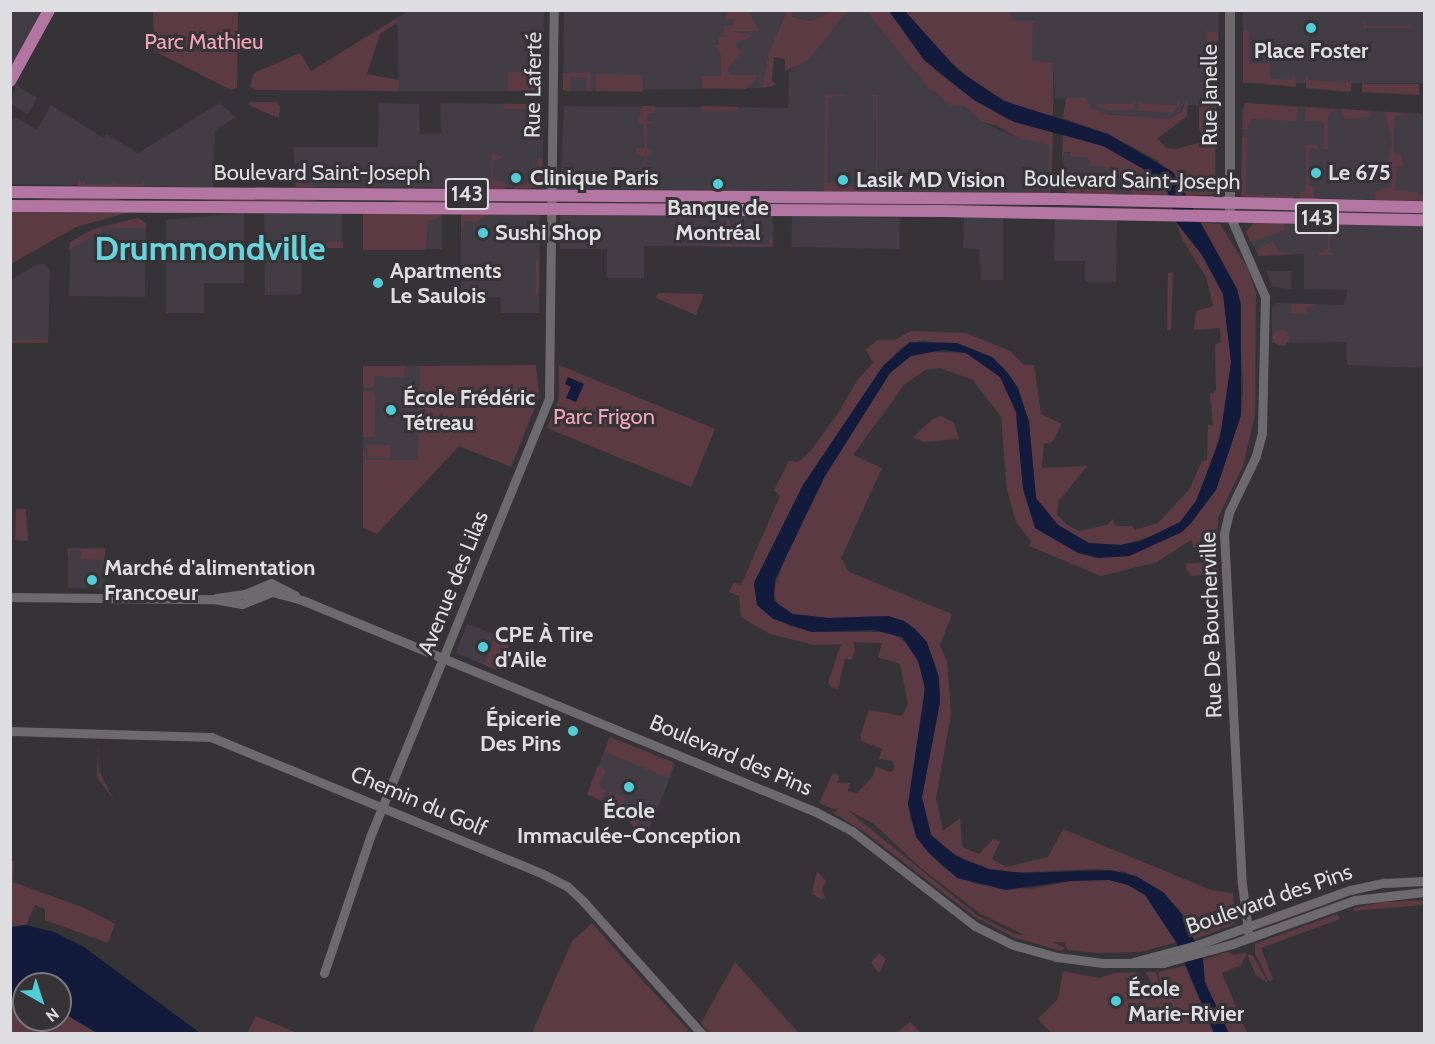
<!DOCTYPE html>
<html>
<head>
<meta charset="utf-8">
<style>
	body { margin:0 }
	#map { position:relative; width:1435px; height:1044px; overflow:hidden; background:#363337; font-family:Cabin,sans-serif }
	div>[style] { position:absolute }
	.built>* { inset:0; background:#423c45; transform-origin:0 0 }
	.green>* { inset:0; background:#5c3a44; transform-origin:0 0 }
	.round { border-radius:50% }
	.water>* { inset:0; background:#131b3d }
	.tertiary>* { height:9px; margin:-4.5px; padding:0 4.5px; transform-origin:4.5px; border-radius:4.5px; background:#6d6a6e }
	.secondary>* { height:10px; margin:-5px; padding:0 5px; transform-origin:5px; border-radius:5px; background:#6d6a6e }
	.primary>* { height:12px; margin:-6px; padding:0 6px; transform-origin:6px; border-radius:6px; background:#b375a2 }
	.dots>* { width:16px; height:16px; translate:-50% -50%; box-sizing:border-box; border:3px solid #363337; border-radius:50% }
	span { translate:-50% -50%; white-space:nowrap; text-align:center; line-height:1.15; -webkit-text-stroke:6px #363337; paint-order:stroke }
	.shield-label span { padding:2px 4px; background:#363337; border:2px solid; border-radius:4px; -webkit-text-stroke-width:0 }
	.shield-label { font-size:21px; color:#dedddf; font-weight:700 }
	.park-label { font-size:22px; color:#f2a4ba }
	.poi-label { font-size:22px; color:#dedddf; font-weight:700 }
	.left { translate:0 -50%; text-align:left }
	.right { translate:-100% -50%; text-align:right }
	.street-label { font-size:22px; color:#dedddf }
	.town-label { font-size:34px; color:#67d3dd; font-weight:700 }
	.frame { position:absolute; inset:0; border:12px solid #dedddf; pointer-events:none }
	.north { position:absolute; left:12px; top:972px; width:60px; height:60px; box-sizing:border-box; background:#363337; border:2px solid #79777a; border-radius:50%; rotate:141deg; font-size:16px; font-weight:700; line-height:24px; text-align:center; color:#dedddf }
	.north::after { content:''; display:block; margin:auto; width:21px; height:27px; background:#52ccd6; clip-path:polygon(50% 0,100% 100%,50% 72%,0 100%) }
</style>
</head>
<body>
<div id="map">
	<div class="built">
		<i style="clip-path:polygon(1011px 10px,1219px 11px,1218px 102px,1199px 100px,1199px 105px,1183px 105px,1181px 112px,1170px 119px,1152px 118px,1104px 113px,1093px 109px,1086px 98px,1055px 98px,1053px 63px,1032px 60px,1013px 23px)"></i>
		<i style="clip-path:polygon(11px 11px,41px 11px,11px 69px)"></i>
		<i style="clip-path:polygon(409px 11px,544px 11px,543px 91px,399px 91px,397px 18px)"></i>
		<i style="clip-path:polygon(564px 11px,830px 11px,811px 21px,785px 15px,769px 51px,762px 88px,570px 91px,563px 90px)"></i>
		<i style="clip-path:polygon(848px 11px,866px 11px,944px 99px,962px 105px,982px 122px,1017px 138px,1053px 144px,1051px 190px,1047px 194px,560px 189px,564px 106px,788px 108px,789px 71px,822px 42px)"></i>
		<i style="left:1243px;top:11px;width:180px;height:72px"></i>
		<i style="clip-path:polygon(16px 85px,37px 98px,28px 114px,11px 104px)"></i>
		<i style="clip-path:polygon(220px 103px,236px 117px,215px 130px,213px 187px,11px 184px,10px 120px,16px 117px,37px 130px,51px 105px,97px 134px,104px 138px,106px 134px,138px 153px)"></i>
		<i style="clip-path:polygon(379px 103px,419px 104px,420px 134px,441px 134px,440px 103px,543px 104px,543px 188px,296px 187px,293px 147px,378px 147px)"></i>
		<i style="clip-path:polygon(1245px 103px,1424px 114px,1424px 201px,1241px 196px,1242px 109px)"></i>
		<i style="clip-path:polygon(1063px 152px,1087px 157px,1108px 167px,1129px 182px,1133px 195px,1065px 192px)"></i>
		<i style="clip-path:polygon(244px 213px,244px 283px,204px 283px,204px 313px,166px 313px,166px 220px)"></i>
		<i style="clip-path:polygon(264px 214px,342px 214px,342px 248px,301px 248px,301px 294px,265px 295px)"></i>
		<i style="left:425px;top:214px;width:17px;height:35px"></i>
		<i style="clip-path:polygon(461px 214px,540px 215px,539px 313px,501px 313px,500px 297px,461px 298px)"></i>
		<i style="clip-path:polygon(560px 215px,773px 216px,773px 247px,644px 246px,644px 278px,607px 278px,607px 249px,560px 249px)"></i>
		<i style="left:792px;top:216px;width:108px;height:31px;rotate:1deg"></i>
		<i style="clip-path:polygon(964px 217px,1003px 218px,1003px 280px,981px 280px,979px 249px,963px 248px)"></i>
		<i style="clip-path:polygon(138px 218px,146px 223px,145px 297px,69px 296px,70px 242px,98px 227px)"></i>
		<i style="clip-path:polygon(1055px 219px,1117px 220px,1116px 282px,1085px 282px,1085px 261px,1054px 261px)"></i>
		<i style="clip-path:polygon(1254px 223px,1424px 226px,1424px 368px,1347px 365px,1347px 342px,1272px 343px,1272px 308px,1276px 303px,1344px 305px,1348px 290px,1304px 289px,1304px 254px,1259px 256px,1246px 233px)"></i>
		<i style="clip-path:polygon(38px 264px,45px 264px,50px 270px,48px 343px,11px 343px,10px 280px)"></i>
		<i style="clip-path:polygon(1266px 271px,1292px 271px,1291px 289px,1273px 287px)"></i>
		<i style="left:363px;top:366px;width:57px;height:94px"></i>
		<i style="left:105px;top:548px;width:40px;height:37px;rotate:90deg"></i>
		<i style="left:467px;top:624px;width:47px;height:31px;rotate:21deg"></i>
		<i style="clip-path:polygon(610px 737px,675px 765px,647px 835px,641px 834px,617px 808px,587px 794px)"></i>
	</div>
	<div class="green">
		<i style="clip-path:polygon(153px 11px,238px 11px,237px 88px,231px 90px,154px 51px)"></i>
		<i style="clip-path:polygon(726px 11px,749px 11px,759px 31px,727px 31px,754px 35px,735px 44px,741px 52px,727px 70px,730px 75px,757px 75px,756px 79px,745px 89px,702px 88px,701px 76px,721px 76px,721px 55px,714px 45px,719px 45px,719px 37px,724px 37px,724px 26px,734px 26px,733px 19px,726px 19px)"></i>
		<i style="clip-path:polygon(787px 11px,793px 11px,792px 17px,811px 21px,830px 11px,848px 11px,808px 60px,785px 71px,785px 59px,774px 57px,772px 80px,776px 85px,762px 88px,769px 51px)"></i>
		<i style="clip-path:polygon(866px 11px,889px 11px,935px 70px,974px 100px,1007px 119px,1053px 130px,1050px 193px,1008px 192px,1049px 192px,1049px 145px,1017px 138px,998px 126px,982px 122px,962px 105px,952px 106px,928px 87px)"></i>
		<i style="clip-path:polygon(905px 11px,1011px 11px,1013px 21px,1038px 21px,1033px 23px,1032px 60px,1053px 63px,1053px 116px,1022px 109px,980px 87px,933px 47px)"></i>
		<i style="clip-path:polygon(397px 18px,399px 21px,380px 34px,367px 74px,399px 80px,399px 91px,255px 90px,250px 86px,254px 73px,300px 53px,311px 71px)"></i>
		<i style="clip-path:polygon(1364px 20px,1366px 26px,1409px 26px,1411px 21px,1411px 34px,1409px 28px,1366px 28px,1364px 33px)"></i>
		<i style="clip-path:polygon(1206px 31px,1218px 33px,1218px 89px,1213px 91px,1204px 90px,1209px 88px)"></i>
		<i style="clip-path:polygon(1243px 31px,1255px 32px,1249px 33px,1249px 63px,1268px 63px,1269px 55px,1270px 79px,1292px 80px,1295px 74px,1296px 87px,1243px 82px)"></i>
		<i style="clip-path:polygon(537px 67px,543px 67px,543px 91px,508px 91px,508px 72px,529px 72px,529px 80px,537px 80px)"></i>
		<i style="clip-path:polygon(590px 72px,592px 91px,587px 91px,587px 78px,571px 77px,570px 91px,563px 90px,563px 73px)"></i>
		<i style="left:596px;top:74px;width:47px;height:17px;rotate:1deg"></i>
		<i style="clip-path:polygon(1306px 75px,1309px 80px,1349px 83px,1351px 77px,1351px 92px,1306px 88px)"></i>
		<i style="clip-path:polygon(1419px 75px,1419px 95px,1362px 92px,1363px 78px,1365px 84px,1419px 84px)"></i>
		<i style="clip-path:polygon(825px 94px,849px 95px,828px 97px,827px 183px,842px 184px,860px 188px,860px 192px,824px 192px)"></i>
		<i style="clip-path:polygon(870px 95px,878px 95px,877px 192px,869px 192px,870px 185px,876px 185px,876px 97px)"></i>
		<i style="clip-path:polygon(1066px 98px,1086px 98px,1093px 109px,1107px 114px,1169px 119px,1181px 112px,1187px 99px,1187px 116px,1157px 139px,1167px 148px,1176px 149px,1198px 143px,1203px 137px,1199px 128px,1199px 100px,1216px 100px,1215px 194px,1185px 196px,1185px 189px,1157px 160px,1108px 134px,1063px 118px)"></i>
		<i style="clip-path:polygon(1094px 99px,1096px 104px,1133px 104px,1135px 100px,1135px 105px,1131px 110px,1108px 110px,1096px 106px)"></i>
		<i style="clip-path:polygon(1139px 100px,1142px 104px,1176px 105px,1179px 100px,1179px 106px,1173px 112px,1139px 111px)"></i>
		<i style="clip-path:polygon(250px 102px,276px 102px,280px 106px,279px 118px,248px 105px)"></i>
		<i style="clip-path:polygon(1245px 103px,1297px 107px,1297px 121px,1252px 119px,1247px 129px,1242px 129px)"></i>
		<i style="clip-path:polygon(504px 104px,543px 104px,543px 117px,541px 109px,503px 109px)"></i>
		<i style="clip-path:polygon(642px 106px,655px 106px,655px 113px,647px 114px,647px 120px,655px 123px,647px 124px,647px 149px,653px 150px,647px 155px,647px 185px,654px 186px,654px 190px,645px 190px,644px 156px,636px 155px,636px 148px,645px 148px,644px 124px,638px 123px)"></i>
		<i style="clip-path:polygon(700px 106px,740px 107px,735px 111px,702px 111px)"></i>
		<i style="clip-path:polygon(1305px 107px,1334px 109px,1328px 118px,1328px 149px,1324px 149px,1324px 125px,1322px 121px,1305px 121px)"></i>
		<i style="clip-path:polygon(1341px 109px,1372px 111px,1371px 117px,1345px 119px)"></i>
		<i style="clip-path:polygon(1385px 112px,1424px 114px,1395px 115px,1394px 134px,1394px 154px,1401px 155px,1403px 163px,1403px 166px,1397px 166px,1395px 191px,1417px 192px,1424px 196px,1424px 201px,1375px 200px,1375px 191px,1392px 187px,1389px 159px,1392px 141px)"></i>
		<i style="clip-path:polygon(1063px 133px,1103px 146px,1147px 171px,1170px 196px,1133px 195px,1127px 180px,1102px 166px,1092px 166px,1087px 157px,1071px 157px,1070px 152px,1064px 152px,1062px 163px)"></i>
		<i style="clip-path:polygon(1242px 136px,1247px 137px,1246px 194px,1275px 196px,1278px 190px,1278px 196px,1293px 195px,1293px 199px,1241px 196px)"></i>
		<i style="clip-path:polygon(1301px 145px,1318px 145px,1318px 149px,1309px 149px,1309px 186px,1314px 186px,1314px 197px,1321px 199px,1300px 199px,1300px 192px,1306px 191px,1306px 147px)"></i>
		<i style="clip-path:polygon(492px 152px,503px 157px,493px 161px,493px 180px,505px 182px,505px 189px,452px 189px,456px 183px,463px 183px,463px 187px,491px 187px)"></i>
		<i style="clip-path:polygon(537px 158px,543px 159px,543px 188px,515px 189px,515px 185px,537px 184px,523px 184px,535px 180px,533px 160px,537px 179px)"></i>
		<i style="clip-path:polygon(293px 169px,298px 171px,298px 182px,316px 187px,296px 187px)"></i>
		<i style="clip-path:polygon(80px 179px,81px 184px,85px 179px,85px 184px,113px 184px,113px 181px,116px 184px,142px 184px,144px 181px,144px 186px,77px 186px)"></i>
		<i style="clip-path:polygon(1062px 188px,1068px 191px,1071px 188px,1114px 190px,1117px 195px,1067px 194px)"></i>
		<i style="clip-path:polygon(64px 197px,112px 198px,129px 202px,25px 201px)"></i>
		<i style="clip-path:polygon(408px 199px,501px 201px,380px 204px)"></i>
		<i style="clip-path:polygon(197px 200px,209px 199px,318px 200px,286px 203px)"></i>
		<i style="clip-path:polygon(11px 212px,59px 213px,127px 213px,76px 227px,11px 264px)"></i>
		<i style="clip-path:polygon(363px 214px,439px 214px,439px 218px,428px 221px,426px 250px,363px 250px)"></i>
		<i style="clip-path:polygon(461px 214px,490px 214px,476px 222px,464px 221px,461px 240px)"></i>
		<i style="clip-path:polygon(138px 218px,146px 223px,145px 233px,143px 228px,107px 228px,69px 250px,70px 242px,90px 231px)"></i>
		<i style="clip-path:polygon(727px 220px,730px 220px,731px 245px,767px 245px,773px 235px,773px 247px,697px 246px,726px 244px)"></i>
		<i style="clip-path:polygon(evenodd,1176px 222px,1202px 255px,1223px 294px,1231px 362px,1229px 399px,1210px 470px,1196px 501px,1180px 522px,1161px 533px,1121px 545px,1089px 543px,1058px 525px,1036px 498px,1029px 422px,1018px 388px,1007px 372px,992px 357px,923px 340px,902px 347px,883px 366px,803px 485px,754px 583px,757px 605px,789px 626px,812px 632px,891px 632px,913px 648px,923px 672px,925px 705px,908px 804px,910px 820px,928px 852px,945px 869px,976px 884px,1030px 889px,1070px 881px,1109px 880px,1128px 885px,1145px 895px,1176px 942px,1141px 952px,1098px 953px,1068px 950px,1064px 942px,1053px 942px,1065px 948px,1061px 951px,1013px 937px,975px 917px,863px 831px,829px 810px,835px 812px,839px 808px,833px 809px,819px 803px,833px 773px,839px 776px,838px 783px,850px 783px,848px 791px,857px 793px,873px 776px,875px 766px,890px 772px,894px 769px,893px 761px,879px 759px,882px 749px,862px 741px,860px 736px,869px 710px,902px 716px,908px 704px,900px 664px,878px 657px,882px 643px,853px 642px,855px 651px,851px 660px,845px 658px,838px 689px,831px 687px,828px 683px,841px 644px,814px 645px,770px 634px,741px 617px,739px 596px,729px 592px,734px 582px,741px 585px,780px 496px,774px 490px,789px 461px,798px 462px,810px 452px,837px 415px,858px 379px,873px 363px,866px 350px,877px 340px,895px 340px,911px 331px,966px 333px,1010px 351px,1024px 365px,1034px 365px,1041px 414px,1062px 424px,1052px 442px,1044px 444px,1042px 468px,1087px 466px,1058px 502px,1057px 514px,1066px 524px,1079px 531px,1107px 525px,1113px 519px,1115px 526px,1132px 526px,1135px 530px,1158px 523px,1189px 490px,1202px 461px,1207px 460px,1208px 425px,1213px 425px,1210px 394px,1216px 391px,1215px 345px,1221px 342px,1220px 328px,1194px 330px,1196px 311px,1213px 306px,1206px 277px,1182px 239px,1176px 222px,846px 809px,874px 824px,921px 868px,979px 913px,1025px 935px,1038px 936px,1015px 934px,978px 916px,846px 809px)"></i>
		<i style="clip-path:polygon(1200px 222px,1220px 224px,1248px 269px,1256px 293px,1255px 415px,1243px 466px,1218px 518px,1217px 554px,1213px 553px,1212px 535px,1201px 537px,1200px 545px,1194px 548px,1191px 540px,1157px 562px,1101px 576px,1029px 546px,1031px 541px,1016px 522px,1007px 490px,1001px 417px,973px 380px,940px 368px,925px 370px,904px 385px,853px 455px,882px 468px,841px 558px,849px 572px,952px 614px,940px 645px,947px 661px,951px 715px,936px 798px,943px 831px,960px 818px,962px 847px,979px 854px,993px 839px,1000px 842px,992px 859px,1006px 867px,1048px 857px,1063px 829px,1211px 890px,1233px 893px,1235px 924px,1193px 940px,1182px 914px,1163px 892px,1125px 872px,1095px 869px,1004px 873px,969px 863px,940px 844px,931px 835px,922px 797px,940px 702px,915px 629px,904px 621px,888px 616px,828px 618px,793px 614px,781px 609px,772px 593px,793px 538px,825px 476px,890px 373px,911px 356px,925px 352px,966px 353px,1000px 377px,1016px 412px,1023px 489px,1035px 528px,1129px 556px,1182px 532px,1216px 490px,1241px 415px,1243px 388px,1237px 289px)"></i>
		<i style="clip-path:polygon(1254px 223px,1284px 223px,1284px 230px,1250px 242px,1246px 231px)"></i>
		<i style="clip-path:polygon(1328px 224px,1347px 227px,1336px 227px,1330px 237px,1330px 252px,1334px 255px,1318px 255px,1318px 249px,1320px 253px,1328px 249px)"></i>
		<i style="clip-path:polygon(1273px 241px,1278px 251px,1293px 254px,1259px 256px,1256px 251px)"></i>
		<i style="clip-path:polygon(295px 242px,310px 242px,311px 248px,301px 248px,301px 259px,295px 258px)"></i>
		<i style="left:313px;top:242px;width:30px;height:6px"></i>
		<i style="clip-path:polygon(539px 251px,539px 293px,535px 295px,536px 263px)"></i>
		<i style="clip-path:polygon(1173px 272px,1171px 330px,1167px 330px,1168px 273px)"></i>
		<i style="clip-path:polygon(658px 293px,704px 294px,696px 315px,656px 298px)"></i>
		<i style="clip-path:polygon(1292px 304px,1317px 304px,1307px 308px,1307px 314px,1291px 313px)"></i>
		<i class="round" style="left:1273px;top:330px;width:16px;height:16px"></i>
		<i style="clip-path:polygon(11px 333px,13px 340px,48px 339px,48px 343px,11px 343px)"></i>
		<i style="clip-path:polygon(559px 365px,715px 429px,691px 487px,547px 428px,559px 398px)"></i>
		<i style="clip-path:polygon(363px 366px,405px 366px,405px 377px,374px 376px,374px 387px,363px 387px)"></i>
		<i style="clip-path:polygon(414px 366px,536px 365px,539px 397px,511px 467px,459px 446px,377px 534px,363px 528px,363px 447px,366px 460px,418px 460px,420px 367px)"></i>
		<i style="clip-path:polygon(363px 391px,373px 391px,375px 398px,375px 437px,363px 437px)"></i>
		<i style="clip-path:polygon(941px 416px,954px 423px,959px 439px,924px 442px,913px 437px,933px 419px)"></i>
		<i style="left:367px;top:445px;width:23px;height:13px"></i>
		<i style="clip-path:polygon(16px 509px,26px 509px,28px 541px,15px 540px)"></i>
		<i style="clip-path:polygon(105px 548px,105px 560px,80px 559px,82px 551px,77px 550px,71px 550px,68px 556px,68px 549px)"></i>
		<i style="clip-path:polygon(1217px 561px,1218px 574px,1191px 576px,1186px 569px,1186px 564px)"></i>
		<i style="clip-path:polygon(496px 635px,511px 641px,496px 670px,469px 658px,485px 663px)"></i>
		<i style="left:610px;top:737px;width:69px;height:16px;rotate:22deg"></i>
		<i style="clip-path:polygon(98px 743px,99px 771px,114px 800px,97px 777px)"></i>
		<i style="clip-path:polygon(598px 766px,606px 770px,599px 787px,606px 790px,601px 801px,587px 794px)"></i>
		<i style="clip-path:polygon(610px 791px,626px 798px,619px 811px,605px 802px)"></i>
		<i style="clip-path:polygon(626px 812px,647px 834px,647px 835px,641px 834px,624px 816px)"></i>
		<i style="clip-path:polygon(11px 861px,14px 861px,13px 882px,87px 909px,115px 924px,108px 943px,45px 920px,45px 909px,35px 905px,26px 925px,11px 927px)"></i>
		<i style="clip-path:polygon(817px 871px,826px 881px,822px 890px,825px 898px,821px 899px,812px 894px)"></i>
		<i style="clip-path:polygon(1424px 900px,1424px 905px,1353px 911px,1354px 908px,1384px 902px)"></i>
		<i style="clip-path:polygon(1329px 902px,1329px 904px,1257px 929px,1258px 928px)"></i>
		<i style="clip-path:polygon(1337px 914px,1340px 919px,1261px 948px,1273px 979px,1269px 982px,1255px 953px,1255px 944px)"></i>
		<i style="clip-path:polygon(592px 923px,628px 964px,691px 1033px,532px 1033px,572px 941px)"></i>
		<i style="clip-path:polygon(1227px 952px,1234px 955px,1244px 953px,1253px 956px,1268px 983px,1256px 975px,1247px 954px,1241px 965px,1222px 973px,1247px 1033px,1229px 1033px,1204px 982px,1203px 960px)"></i>
		<i style="clip-path:polygon(879px 953px,886px 959px,879px 973px,871px 963px)"></i>
		<i style="clip-path:polygon(735px 962px,799px 1033px,710px 1033px,701px 1023px)"></i>
		<i style="clip-path:polygon(1185px 966px,1214px 1033px,1051px 1033px,1038px 1019px,1058px 999px,1063px 971px,1100px 978px,1114px 973px,1140px 972px,1144px 996px,1151px 995px,1153px 985px,1145px 972px,1156px 972px,1162px 995px,1158px 972px)"></i>
		<i style="clip-path:polygon(10px 1004px,24px 1004px,24px 1020px,60px 1020px,60px 1011px,97px 1033px,11px 1033px)"></i>
		<i style="clip-path:polygon(256px 1016px,297px 1033px,247px 1033px)"></i>
		<i style="clip-path:polygon(910px 1022px,921px 1033px,897px 1033px)"></i>
	</div>
	<div class="water">
		<i style="clip-path:polygon(889px 11px,905px 11px,958px 70px,1004px 101px,1108px 134px,1173px 172px,1237px 289px,1241px 304px,1241px 415px,1216px 490px,1191px 523px,1182px 532px,1129px 556px,1098px 558px,1078px 553px,1035px 528px,1023px 489px,1016px 412px,1000px 377px,966px 353px,943px 350px,911px 356px,890px 373px,825px 476px,775px 580px,774px 601px,793px 614px,828px 618px,888px 616px,904px 621px,915px 629px,927px 642px,939px 677px,940px 702px,922px 797px,931px 835px,956px 856px,989px 869px,1023px 873px,1110px 870px,1136px 876px,1163px 892px,1182px 914px,1203px 960px,1205px 982px,1229px 1033px,1214px 1033px,1176px 942px,1145px 895px,1128px 885px,1109px 880px,1070px 881px,1006px 890px,957px 878px,928px 852px,916px 837px,908px 804px,925px 688px,918px 661px,902px 637px,873px 630px,812px 632px,773px 619px,757px 605px,754px 583px,803px 485px,883px 366px,910px 342px,957px 343px,992px 357px,1007px 372px,1018px 388px,1029px 422px,1036px 498px,1058px 525px,1089px 543px,1121px 545px,1141px 541px,1180px 522px,1196px 501px,1220px 438px,1231px 362px,1223px 294px,1202px 255px,1176px 222px,1167px 189px,1147px 171px,1103px 146px,1014px 122px,974px 100px,924px 60px)"></i>
		<i style="clip-path:polygon(568px 377px,584px 384px,576px 402px,566px 398px,571px 387px,565px 384px)"></i>
		<i style="clip-path:polygon(26px 925px,54px 932px,84px 947px,200px 1033px,97px 1033px,60px 1011px,60px 984px,24px 984px,24px 1004px,11px 1004px,11px 927px)"></i>
	</div>
	<div class="tertiary">
		<i style="left:1230px;top:216px;width:88px;rotate:66.6deg"></i>
		<i style="left:1265px;top:297px;width:136px;rotate:91.3deg"></i>
		<i style="left:1262px;top:433px;width:24px;rotate:105deg"></i>
		<i style="left:1256px;top:456px;width:62px;rotate:115.7deg"></i>
		<i style="left:1229px;top:512px;width:22px;rotate:103deg"></i>
		<i style="left:1224px;top:533px;width:351px;rotate:87.1deg"></i>
		<i style="left:1242px;top:884px;width:54px;rotate:82.6deg"></i>
		<i style="left:10px;top:597px;width:203px;rotate:0.6deg"></i>
		<i style="left:213px;top:599px;width:29px;rotate:10deg"></i>
		<i style="left:242px;top:604px;width:32px;rotate:-22deg"></i>
		<i style="left:272px;top:592px;width:31px;rotate:15deg"></i>
		<i style="left:302px;top:600px;width:556px;rotate:22.41deg"></i>
		<i style="left:816px;top:812px;width:41px;rotate:27.8deg"></i>
		<i style="left:852px;top:831px;width:155px;rotate:37.7deg"></i>
		<i style="left:975px;top:926px;width:42px;rotate:26.6deg"></i>
		<i style="left:1013px;top:945px;width:46px;rotate:15.3deg"></i>
		<i style="left:1057px;top:957px;width:46px;rotate:7.4deg"></i>
		<i style="left:1103px;top:963px;width:60px"></i>
		<i style="left:1163px;top:963px;width:72px;rotate:-15.4deg"></i>
		<i style="left:1232px;top:944px;width:131px;rotate:-19.7deg"></i>
		<i style="left:1355px;top:900px;width:69px;rotate:-6.6deg"></i>
		<i style="left:216px;top:598px;width:29px;rotate:-8deg"></i>
		<i style="left:245px;top:594px;width:28px;rotate:-23deg"></i>
		<i style="left:271px;top:583px;width:27px;rotate:27deg"></i>
		<i style="left:10px;top:731px;width:201px;rotate:1.7deg"></i>
		<i style="left:211px;top:737px;width:359px;rotate:22.4deg"></i>
		<i style="left:543px;top:874px;width:27px;rotate:27deg"></i>
		<i style="left:567px;top:886px;width:22px;rotate:43deg"></i>
		<i style="left:583px;top:901px;width:178px;rotate:48.2deg"></i>
		<i style="left:1133px;top:962px;width:66px;rotate:-14.9deg"></i>
		<i style="left:1197px;top:945px;width:163px;rotate:-19.8deg"></i>
		<i style="left:1350px;top:890px;width:35px;rotate:-12deg"></i>
		<i style="left:1384px;top:883px;width:40px;rotate:-2.9deg"></i>
		<i style="left:324px;top:973px;width:144px;rotate:-71.3deg"></i>
		<i style="left:370px;top:837px;width:474px;rotate:-67.8deg"></i>
		<i style="left:549px;top:398px;width:388px;rotate:-89.3deg"></i>
	</div>
	<div class="secondary">
		<i style="left:1230px;top:216px;width:206px;rotate:-90deg"></i>
	</div>
	<div class="primary">
		<i style="left:10px;top:81px;width:81px;rotate:-61.2deg"></i>
		<i style="left:10px;top:192px;width:1048px;rotate:0.38deg"></i>
		<i style="left:1058px;top:199px;width:366px;rotate:1.3deg"></i>
		<i style="left:10px;top:206px;width:933px;rotate:0.31deg"></i>
		<i style="left:943px;top:211px;width:481px;rotate:1.1deg"></i>
	</div>
	<div class="dots">
		<i style="left:1311px;top:28px;background:#52ccd6"></i>
		<i style="left:1316px;top:173px;background:#52ccd6"></i>
		<i style="left:516px;top:178px;background:#52ccd6"></i>
		<i style="left:843px;top:180px;background:#52ccd6"></i>
		<i style="left:718px;top:184px;background:#52ccd6"></i>
		<i style="left:483px;top:233px;background:#52ccd6"></i>
		<i style="left:378px;top:283px;background:#52ccd6"></i>
		<i style="left:391px;top:410px;background:#52ccd6"></i>
		<i style="left:92px;top:580px;background:#52ccd6"></i>
		<i style="left:483px;top:647px;background:#52ccd6"></i>
		<i style="left:573px;top:731px;background:#52ccd6"></i>
		<i style="left:629px;top:787px;background:#52ccd6"></i>
		<i style="left:1116px;top:1001px;background:#52ccd6"></i>
	</div>
	<div class="shield-label">
		<span style="left:467px;top:194px">143</span>
		<span style="left:1317px;top:218px">143</span>
	</div>
	<div class="park-label">
		<span style="left:204px;top:42px">Parc Mathieu</span>
		<span style="left:604px;top:417px">Parc Frigon</span>
	</div>
	<div class="poi-label">
		<span style="left:1311px;top:51px">Place Foster</span>
		<span class="left" style="left:1328px;top:173px">Le 675</span>
		<span class="left" style="left:530px;top:178px">Clinique Paris</span>
		<span class="left" style="left:856px;top:180px">Lasik MD Vision</span>
		<span style="left:718px;top:220px">Banque de<br>Montréal</span>
		<span class="left" style="left:495px;top:233px">Sushi Shop</span>
		<span class="left" style="left:390px;top:283px">Apartments<br>Le Saulois</span>
		<span class="left" style="left:403px;top:410px">École Frédéric<br>Tétreau</span>
		<span class="left" style="left:104px;top:580px">Marché d'alimentation<br>Francoeur</span>
		<span class="left" style="left:495px;top:647px">CPE À Tire<br>d'Aile</span>
		<span class="right" style="left:561px;top:731px">Épicerie<br>Des Pins</span>
		<span style="left:629px;top:823px">École<br>Immaculée-Conception</span>
		<span class="left" style="left:1128px;top:1001px">École<br>Marie-Rivier</span>
	</div>
	<div class="street-label">
		<span style="left:533px;top:85px;rotate:-89deg">Rue Laferté</span>
		<span style="left:1210px;top:95px;rotate:-90deg">Rue Janelle</span>
		<span style="left:322px;top:173px">Boulevard Saint-Joseph</span>
		<span style="left:1132px;top:180px;rotate:1deg">Boulevard Saint-Joseph</span>
		<span style="left:453px;top:583px;rotate:-68deg">Avenue des Lilas</span>
		<span style="left:1211px;top:625px;rotate:-92deg">Rue De Boucherville</span>
		<span style="left:731px;top:755px;rotate:23deg">Boulevard des Pins</span>
		<span style="left:419px;top:801px;rotate:23deg">Chemin du Golf</span>
		<span style="left:1269px;top:899px;rotate:-19deg">Boulevard des Pins</span>
	</div>
	<div class="town-label">
		<span style="left:210px;top:249px">Drummondville</span>
	</div>
	<div class="frame"></div>
	<div class="north">N</div>
</div>
</body>
</html>
